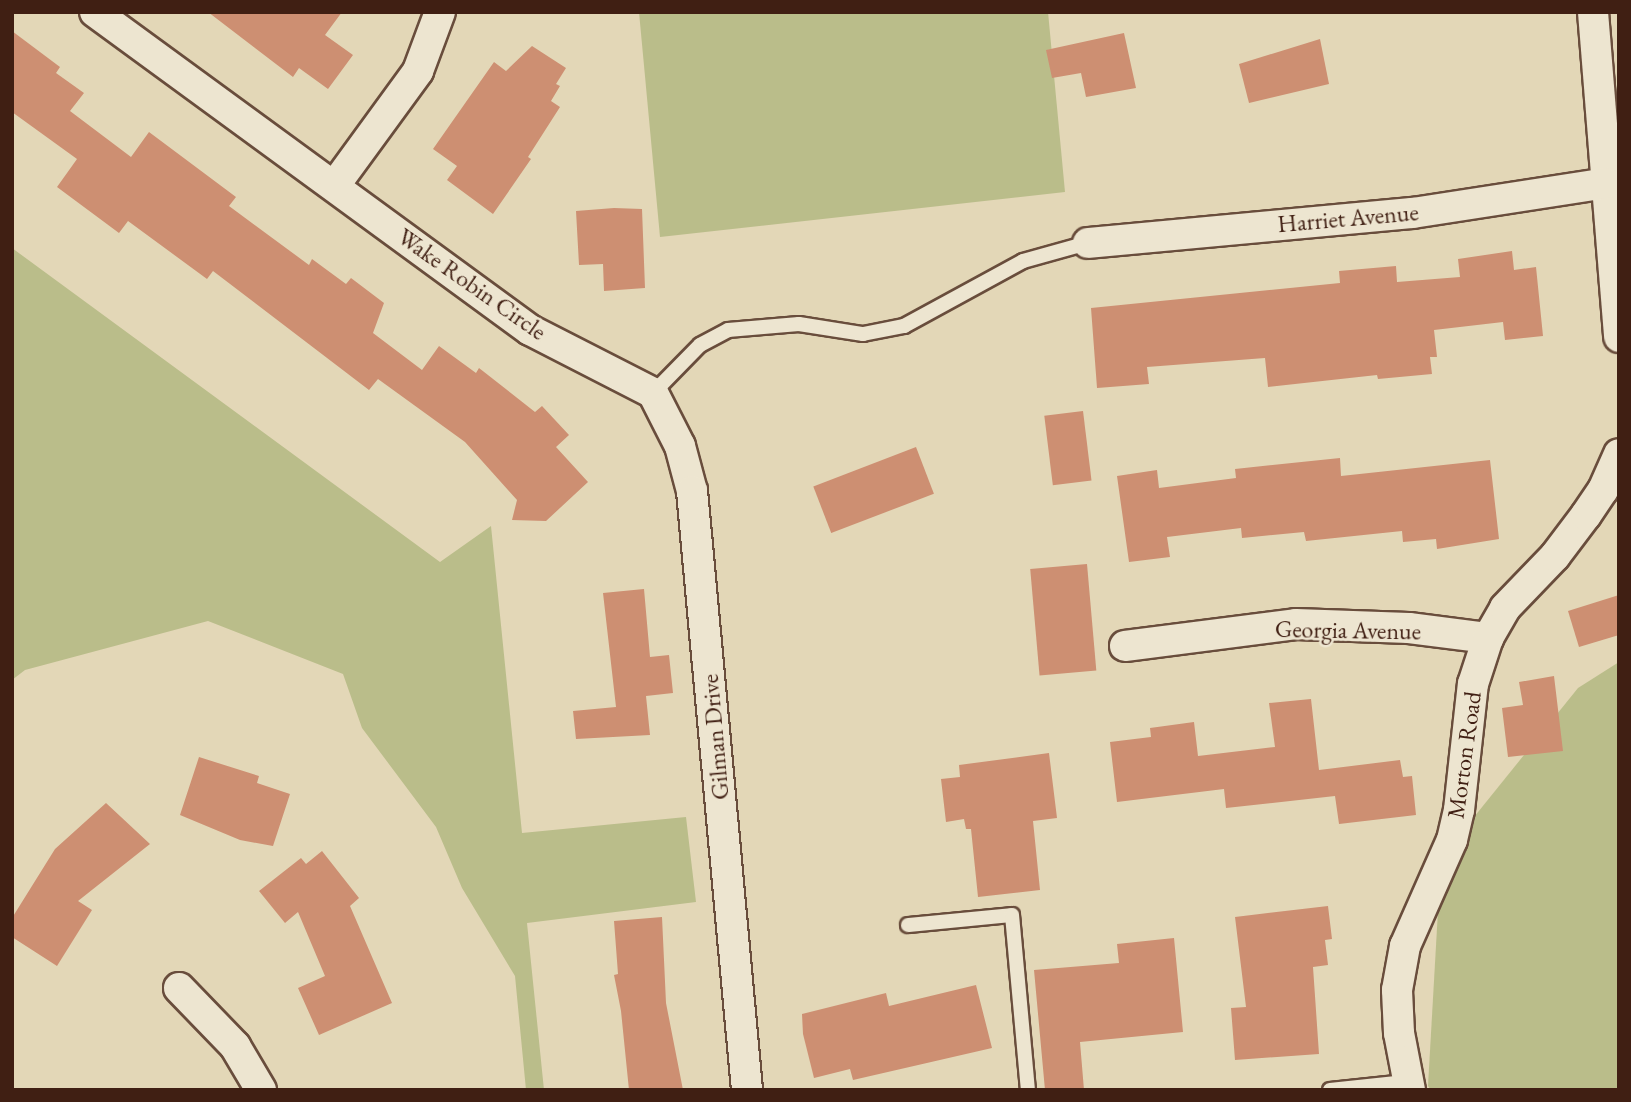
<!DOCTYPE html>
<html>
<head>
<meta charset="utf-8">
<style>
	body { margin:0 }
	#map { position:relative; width:1631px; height:1102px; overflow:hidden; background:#e3d7b7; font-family:"EB Garamond",serif }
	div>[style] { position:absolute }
	.green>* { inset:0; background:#babd8a }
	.building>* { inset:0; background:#cd8f72; transform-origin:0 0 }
	.roads { filter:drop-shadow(2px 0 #694d3c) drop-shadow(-2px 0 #694d3c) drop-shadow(0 2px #694d3c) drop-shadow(0 -2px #694d3c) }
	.service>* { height:14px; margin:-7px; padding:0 7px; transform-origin:7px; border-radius:7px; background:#ede5d0 }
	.minor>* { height:30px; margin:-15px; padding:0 15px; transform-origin:15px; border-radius:15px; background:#ede5d0 }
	span { translate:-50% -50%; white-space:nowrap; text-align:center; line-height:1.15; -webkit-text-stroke:5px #ede5d0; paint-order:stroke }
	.street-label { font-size:24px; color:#401f13 }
	.frame { position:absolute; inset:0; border:14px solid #401f13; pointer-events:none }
</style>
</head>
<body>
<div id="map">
	<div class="green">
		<i style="clip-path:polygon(639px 12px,1048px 12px,1065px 192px,660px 237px)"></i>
		<i style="clip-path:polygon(12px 248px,440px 562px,491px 526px,522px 833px,686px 817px,696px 902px,527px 923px,544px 1090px,526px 1090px,515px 976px,462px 888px,436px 827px,362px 728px,343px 674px,208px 621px,25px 670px,12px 680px)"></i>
		<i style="clip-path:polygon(1619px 662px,1619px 1090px,1431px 1090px,1428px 1086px,1441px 858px,1578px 688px)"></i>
	</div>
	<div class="building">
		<i style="clip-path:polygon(208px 12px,342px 12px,325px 35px,353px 55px,328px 89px,299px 68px,293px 77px)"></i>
		<i style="clip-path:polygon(12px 31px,60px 67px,56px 73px,84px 93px,70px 111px,131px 157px,149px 132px,236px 197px,229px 206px,309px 265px,312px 259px,346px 284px,351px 278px,384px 303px,373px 333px,422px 370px,439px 346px,476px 373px,479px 368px,535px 412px,542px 406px,569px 435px,556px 447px,588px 482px,546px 521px,512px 520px,517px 500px,465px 442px,378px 379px,369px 390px,213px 271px,207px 279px,128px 221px,119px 233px,57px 187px,77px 159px,12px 112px)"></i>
		<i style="clip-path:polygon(1124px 33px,1136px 88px,1086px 97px,1081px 73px,1052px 78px,1046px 50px)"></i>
		<i style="clip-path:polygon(1320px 39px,1329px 84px,1249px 103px,1239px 64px)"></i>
		<i style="clip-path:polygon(532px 46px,566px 68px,556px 84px,560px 86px,551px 101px,560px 107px,528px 157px,531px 159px,493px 214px,447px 180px,457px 166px,433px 149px,494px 62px,506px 71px)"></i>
		<i style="clip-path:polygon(614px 208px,642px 209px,645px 288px,604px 291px,603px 264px,579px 265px,576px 211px)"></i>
		<i style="clip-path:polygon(1512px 251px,1514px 270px,1536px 267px,1543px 336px,1505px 340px,1503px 322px,1434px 330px,1437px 357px,1430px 357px,1432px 374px,1378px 379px,1377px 375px,1268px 387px,1265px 358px,1147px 367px,1149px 384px,1097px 388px,1091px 308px,1340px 283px,1339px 271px,1396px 266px,1397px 282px,1460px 277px,1458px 259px)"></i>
		<i style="left:1083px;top:411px;width:70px;height:39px;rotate:83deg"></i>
		<i style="left:916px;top:447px;width:50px;height:110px;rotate:69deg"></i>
		<i style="clip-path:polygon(1340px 458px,1341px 476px,1490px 460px,1499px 539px,1437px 549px,1436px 539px,1403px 542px,1402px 531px,1306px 541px,1304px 532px,1242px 538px,1241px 528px,1167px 537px,1170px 557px,1129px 562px,1117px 476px,1157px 470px,1159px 488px,1236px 478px,1235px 469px)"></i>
		<i style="left:1087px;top:564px;width:107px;height:57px;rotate:85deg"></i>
		<i style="clip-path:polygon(644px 589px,650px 657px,669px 655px,673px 693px,646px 696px,650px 735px,576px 739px,573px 711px,616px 707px,603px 593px)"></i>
		<i style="clip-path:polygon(1619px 595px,1619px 635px,1579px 647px,1568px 611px)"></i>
		<i style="clip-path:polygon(1554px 676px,1563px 751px,1508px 757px,1502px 708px,1523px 705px,1519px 682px)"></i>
		<i style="clip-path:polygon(1311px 699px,1319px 770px,1400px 760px,1403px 777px,1412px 776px,1416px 815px,1339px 824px,1335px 796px,1226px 808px,1224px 789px,1117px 802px,1110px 742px,1151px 737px,1150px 728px,1194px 722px,1198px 756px,1275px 747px,1269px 703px)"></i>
		<i style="clip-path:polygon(1049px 753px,1057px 818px,1033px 821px,1040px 890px,978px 897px,971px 829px,966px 829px,964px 819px,946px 822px,941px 779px,960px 777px,959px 765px)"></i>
		<i style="clip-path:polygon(199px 757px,259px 776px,257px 783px,290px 794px,273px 846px,240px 840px,180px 815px)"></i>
		<i style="clip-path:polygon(106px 803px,150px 844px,78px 901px,92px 910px,57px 966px,12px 937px,12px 918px,55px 849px)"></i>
		<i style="clip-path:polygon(322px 851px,359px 898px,350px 906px,392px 1003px,319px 1035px,298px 988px,325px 976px,298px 912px,285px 923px,259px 891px,301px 858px,306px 864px)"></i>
		<i style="clip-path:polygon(1328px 906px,1332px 939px,1325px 940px,1328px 965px,1313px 967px,1319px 1054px,1235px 1060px,1231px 1008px,1246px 1007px,1235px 917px)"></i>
		<i style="clip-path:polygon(662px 917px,666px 1003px,683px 1090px,629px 1090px,621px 1011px,614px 975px,618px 974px,614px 921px)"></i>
		<i style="clip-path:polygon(1174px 938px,1183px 1032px,1080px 1042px,1084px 1090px,1045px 1090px,1034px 970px,1119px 963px,1117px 944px)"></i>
		<i style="clip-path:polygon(976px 985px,992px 1048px,853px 1080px,850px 1069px,814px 1078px,803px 1034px,802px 1014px,886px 993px,889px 1006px)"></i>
	</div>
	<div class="roads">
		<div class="service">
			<i style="left:653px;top:393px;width:67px;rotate:-45.6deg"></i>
			<i style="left:700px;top:345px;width:32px;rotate:-28deg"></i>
			<i style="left:728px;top:330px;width:71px;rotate:-4.8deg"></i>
			<i style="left:799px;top:324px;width:65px;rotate:8.9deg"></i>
			<i style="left:863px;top:334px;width:42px;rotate:-11deg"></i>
			<i style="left:904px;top:326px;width:136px;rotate:-28.6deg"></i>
			<i style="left:1023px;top:261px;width:67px;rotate:-15.5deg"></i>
			<i style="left:908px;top:925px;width:104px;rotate:-5.5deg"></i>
			<i style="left:1012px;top:915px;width:176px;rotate:84.8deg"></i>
			<i style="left:1330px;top:1090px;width:76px;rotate:-6deg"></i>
		</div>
		<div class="minor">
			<i style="left:95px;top:12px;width:539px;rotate:36.17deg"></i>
			<i style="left:530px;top:330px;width:138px;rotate:27.1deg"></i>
			<i style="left:653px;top:393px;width:59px;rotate:63deg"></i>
			<i style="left:680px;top:446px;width:47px;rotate:75.1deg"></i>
			<i style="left:692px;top:491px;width:602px;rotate:84.75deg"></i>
			<i style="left:1593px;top:12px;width:326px;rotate:85.4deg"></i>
			<i style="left:335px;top:185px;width:141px;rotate:-53.9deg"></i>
			<i style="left:418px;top:71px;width:63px;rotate:-69.6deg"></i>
			<i style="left:1088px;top:243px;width:326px;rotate:-5.3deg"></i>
			<i style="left:1413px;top:213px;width:196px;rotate:-8.8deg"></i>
			<i style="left:1125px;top:646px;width:172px;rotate:-7.3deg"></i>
			<i style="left:1296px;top:624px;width:113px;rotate:2deg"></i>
			<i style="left:1409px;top:628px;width:80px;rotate:7.2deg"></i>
			<i style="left:179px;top:988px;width:81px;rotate:46deg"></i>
			<i style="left:235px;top:1046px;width:51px;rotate:59.4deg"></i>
			<i style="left:1410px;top:1090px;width:58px;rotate:-100.9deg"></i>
			<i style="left:1399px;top:1033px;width:43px;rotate:-92.7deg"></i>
			<i style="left:1397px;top:990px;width:45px;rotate:-79.7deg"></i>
			<i style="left:1405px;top:946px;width:116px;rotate:-66.1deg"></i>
			<i style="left:1452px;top:840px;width:31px;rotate:-77deg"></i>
			<i style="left:1459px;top:810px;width:127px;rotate:-83.7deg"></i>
			<i style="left:1473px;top:684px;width:48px;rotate:-71.9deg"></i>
			<i style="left:1488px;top:638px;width:34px;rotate:-60deg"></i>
			<i style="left:1505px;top:608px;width:72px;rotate:-46.1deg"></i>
			<i style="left:1555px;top:556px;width:51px;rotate:-52.9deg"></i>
			<i style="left:1586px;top:515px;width:30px;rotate:-56deg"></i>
			<i style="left:1603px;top:490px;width:39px;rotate:-66deg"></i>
		</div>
	</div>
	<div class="street-label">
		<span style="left:1348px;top:218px;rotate:-5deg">Harriet Avenue</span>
		<span style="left:472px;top:284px;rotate:35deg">Wake Robin Circle</span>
		<span style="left:1348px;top:630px;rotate:1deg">Georgia Avenue</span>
		<span style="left:715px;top:737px;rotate:-95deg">Gilman Drive</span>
		<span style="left:1464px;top:755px;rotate:-82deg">Morton Road</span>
	</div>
	<div class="frame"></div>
</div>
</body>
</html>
